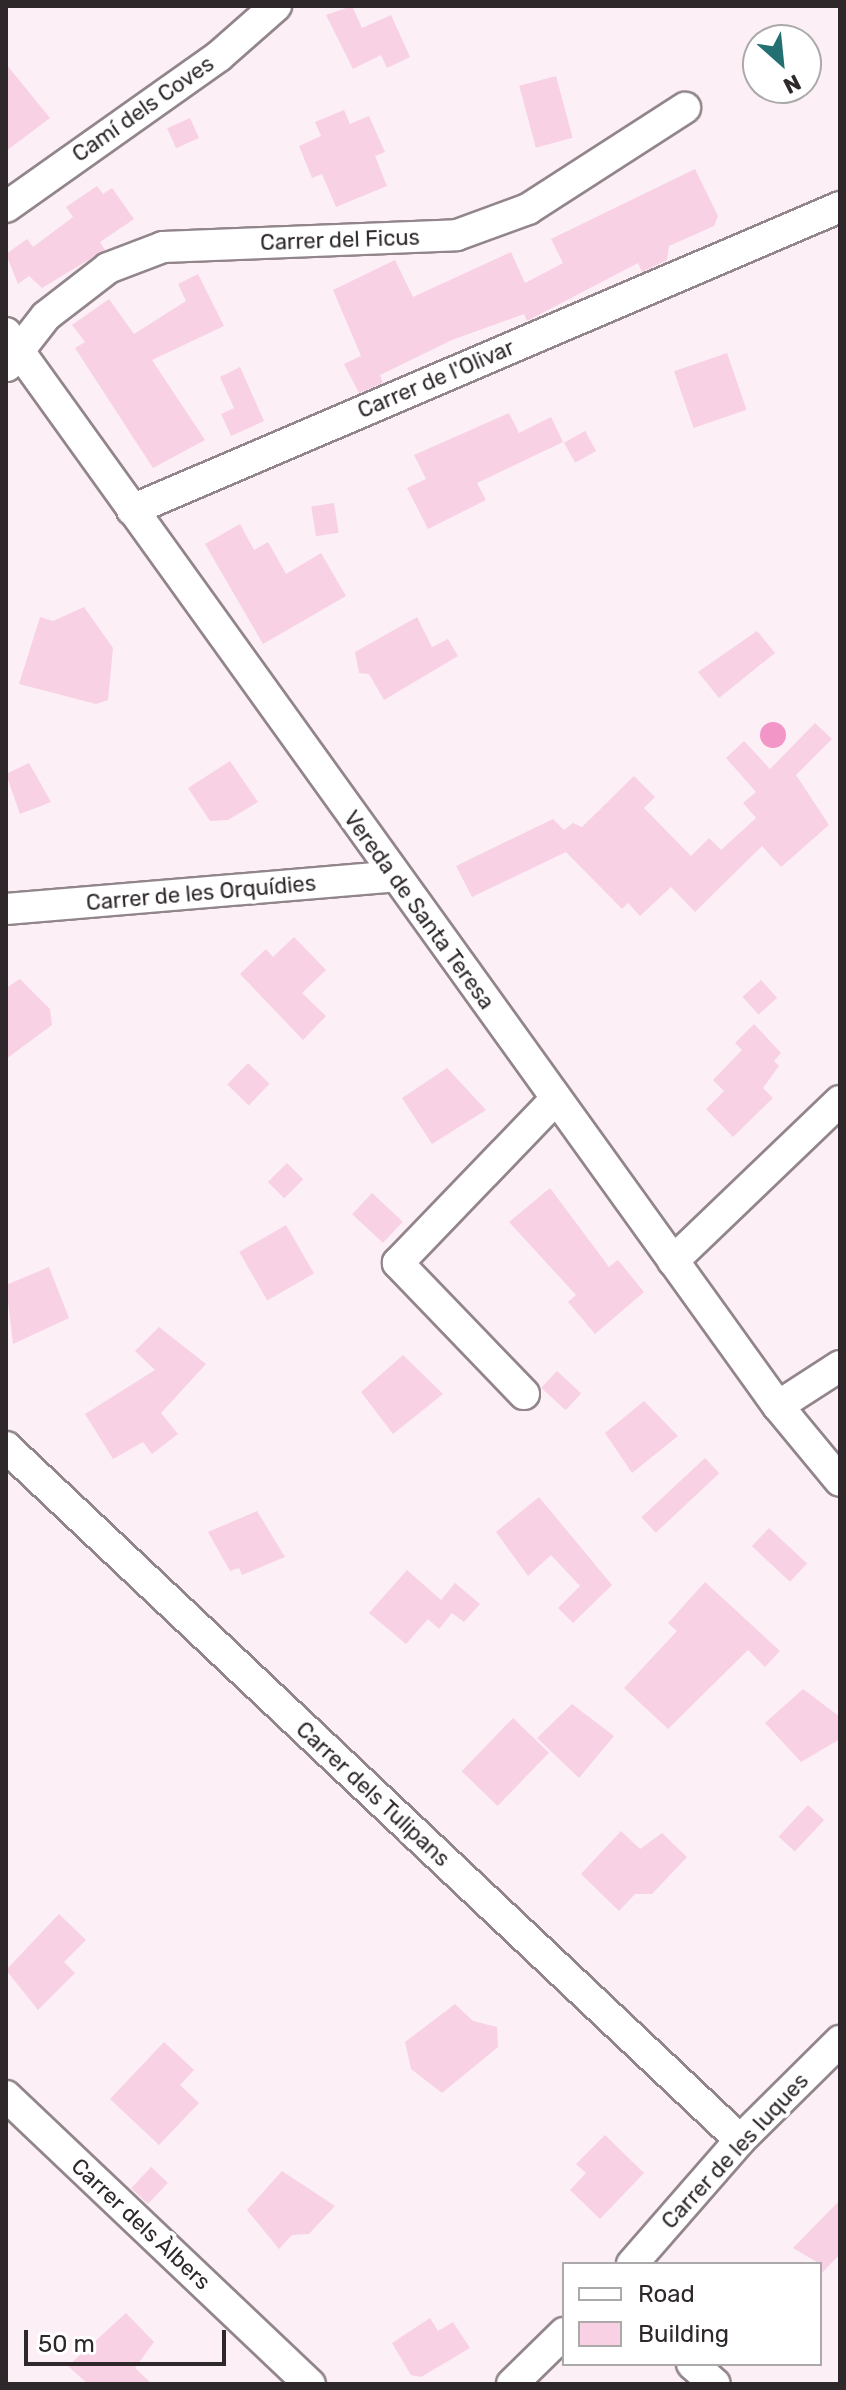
<!DOCTYPE html>
<html>
<head>
<meta charset="utf-8">
<style>
	body { margin:0 }
	#map { position:relative; width:846px; height:2390px; overflow:hidden; background:#fdeff6; font-family:Rubik,sans-serif }
	div>[style] { position:absolute }
	.water>* { inset:0; background:#f196c7 }
	.round { border-radius:50% }
	.building>* { inset:0; background:#f8d1e4; transform-origin:0 0 }
	.roads { filter:drop-shadow(2px 0 #92858c) drop-shadow(-2px 0 #92858c) drop-shadow(0 2px #92858c) drop-shadow(0 -2px #92858c) }
	.minor>* { height:30px; margin:-15px; padding:0 15px; transform-origin:15px; border-radius:15px; background:#fff }
	span { translate:-50% -50%; white-space:nowrap; text-align:center; line-height:1.15; -webkit-text-stroke:8px #fff; paint-order:stroke }
	.street-label { font-size:22px; color:#2e282b }
	.frame { position:absolute; inset:0; border:8px solid #2e282b; pointer-events:none }
	.legend { position:absolute; left:562px; top:2262px; width:260px; height:104px; box-sizing:border-box; background:#fff; border:2px solid #aba9aa; margin:0; padding:10px 14px; list-style:none; font-size:24px; color:#2e282b }
	.legend li { display:flex; align-items:center; gap:16px; height:40px }
	.legend b { width:40px; border:2px solid #aba9aa }
	.north { position:absolute; left:742px; top:24px; width:80px; height:80px; box-sizing:border-box; background:#fff; border:2px solid #aba9aa; border-radius:50%; rotate:153deg; font-size:22px; font-weight:700; line-height:32px; text-align:center; color:#2e282b }
	.north::after { content:''; display:block; margin:auto; width:28px; height:36px; background:#246f71; clip-path:polygon(50% 0,100% 100%,50% 72%,0 100%) }
	.scale { position:absolute; left:24px; top:2330px; width:202px; height:36px; box-sizing:border-box; border:4px solid #2e282b; border-top:0; padding-left:10px; font-size:24px; line-height:28px; white-space:nowrap; color:#2e282b; -webkit-text-stroke:6px #fff; paint-order:stroke }
</style>
</head>
<body>
<div id="map">
	<div class="water">
		<i class="round" style="left:760px;top:722px;width:26px;height:26px"></i>
	</div>
	<div class="building">
		<i style="clip-path:polygon(352px 6px,362px 28px,391px 15px,410px 57px,387px 68px,381px 55px,353px 69px,326px 15px)"></i>
		<i style="clip-path:polygon(6px 64px,50px 118px,6px 151px)"></i>
		<i style="left:556px;top:76px;width:64px;height:38px;rotate:75deg"></i>
		<i style="clip-path:polygon(344px 110px,350px 124px,369px 116px,385px 152px,375px 156px,387px 186px,336px 207px,322px 174px,312px 178px,299px 146px,321px 136px,315px 122px)"></i>
		<i style="left:190px;top:118px;width:22px;height:25px;rotate:66deg"></i>
		<i style="clip-path:polygon(695px 169px,718px 216px,714px 226px,669px 246px,667px 260px,642px 272px,638px 263px,527px 321px,524px 314px,452px 340px,380px 375px,383px 383px,359px 393px,344px 364px,361px 356px,333px 290px,395px 260px,413px 297px,511px 252px,525px 283px,563px 263px,551px 239px)"></i>
		<i style="clip-path:polygon(97px 186px,103px 194px,112px 188px,134px 219px,100px 242px,105px 250px,42px 288px,29px 276px,18px 284px,6px 254px,27px 239px,33px 247px,73px 217px,66px 207px)"></i>
		<i style="clip-path:polygon(198px 274px,224px 326px,152px 360px,205px 440px,153px 468px,75px 348px,85px 342px,72px 325px,109px 299px,134px 334px,186px 301px,178px 284px)"></i>
		<i style="left:727px;top:353px;width:60px;height:56px;rotate:71deg"></i>
		<i style="clip-path:polygon(240px 367px,264px 421px,231px 436px,221px 414px,234px 408px,220px 377px)"></i>
		<i style="clip-path:polygon(509px 413px,519px 433px,551px 417px,563px 442px,477px 483px,486px 500px,428px 529px,407px 488px,426px 479px,414px 455px)"></i>
		<i style="left:585px;top:431px;width:23px;height:24px;rotate:61deg"></i>
		<i style="left:334px;top:503px;width:30px;height:23px;rotate:81deg"></i>
		<i style="clip-path:polygon(240px 524px,254px 550px,268px 542px,286px 574px,321px 553px,346px 596px,263px 644px,205px 544px)"></i>
		<i style="clip-path:polygon(84px 607px,113px 648px,108px 700px,96px 704px,19px 684px,40px 617px,53px 621px)"></i>
		<i style="clip-path:polygon(417px 617px,432px 647px,448px 639px,458px 656px,384px 700px,369px 674px,359px 673px,355px 652px)"></i>
		<i style="clip-path:polygon(757px 631px,775px 653px,719px 698px,698px 672px)"></i>
		<i style="clip-path:polygon(815px 723px,832px 739px,796px 775px,829px 825px,781px 867px,762px 846px,695px 912px,671px 887px,640px 916px,628px 903px,622px 909px,566px 852px,472px 897px,456px 866px,553px 819px,564px 830px,573px 823px,582px 827px,634px 776px,655px 797px,644px 808px,691px 856px,709px 838px,721px 850px,756px 818px,743px 803px,756px 792px,726px 758px,744px 741px,770px 769px)"></i>
		<i style="clip-path:polygon(230px 761px,258px 802px,228px 820px,210px 821px,188px 788px)"></i>
		<i style="clip-path:polygon(29px 763px,51px 802px,20px 814px,6px 774px)"></i>
		<i style="clip-path:polygon(294px 937px,326px 970px,302px 993px,326px 1016px,303px 1040px,240px 974px,266px 949px,273px 957px)"></i>
		<i style="clip-path:polygon(20px 979px,50px 1009px,52px 1025px,6px 1059px,6px 988px)"></i>
		<i style="left:761px;top:980px;width:24px;height:25px;rotate:48deg"></i>
		<i style="clip-path:polygon(754px 1024px,781px 1053px,774px 1061px,779px 1066px,763px 1088px,773px 1098px,733px 1137px,706px 1109px,724px 1091px,713px 1080px,742px 1050px,735px 1043px)"></i>
		<i style="left:248px;top:1063px;width:30px;height:30px;rotate:44deg"></i>
		<i style="clip-path:polygon(447px 1068px,486px 1110px,432px 1144px,402px 1098px)"></i>
		<i style="left:287px;top:1163px;width:23px;height:27px;rotate:45deg"></i>
		<i style="clip-path:polygon(550px 1188px,609px 1267px,618px 1260px,644px 1292px,595px 1334px,568px 1302px,576px 1295px,509px 1222px)"></i>
		<i style="left:372px;top:1193px;width:42px;height:29px;rotate:43deg"></i>
		<i style="left:286px;top:1225px;width:56px;height:54px;rotate:60deg"></i>
		<i style="clip-path:polygon(49px 1267px,69px 1318px,13px 1344px,6px 1285px)"></i>
		<i style="clip-path:polygon(159px 1327px,206px 1364px,161px 1413px,178px 1434px,152px 1454px,143px 1442px,113px 1459px,85px 1414px,155px 1370px,135px 1351px)"></i>
		<i style="clip-path:polygon(403px 1355px,443px 1394px,393px 1434px,361px 1392px)"></i>
		<i style="left:557px;top:1371px;width:33px;height:23px;rotate:43deg"></i>
		<i style="clip-path:polygon(644px 1401px,678px 1436px,632px 1473px,605px 1433px)"></i>
		<i style="left:705px;top:1458px;width:21px;height:87px;rotate:47deg"></i>
		<i style="clip-path:polygon(539px 1497px,612px 1585px,573px 1623px,558px 1608px,580px 1586px,551px 1555px,528px 1576px,496px 1532px)"></i>
		<i style="clip-path:polygon(257px 1511px,285px 1557px,242px 1575px,239px 1568px,230px 1571px,208px 1532px)"></i>
		<i style="left:769px;top:1528px;width:52px;height:25px;rotate:43deg"></i>
		<i style="clip-path:polygon(407px 1570px,441px 1600px,455px 1583px,480px 1604px,464px 1622px,452px 1613px,439px 1629px,428px 1619px,406px 1644px,369px 1613px)"></i>
		<i style="clip-path:polygon(705px 1582px,780px 1651px,765px 1667px,748px 1650px,668px 1729px,624px 1688px,677px 1631px,668px 1623px)"></i>
		<i style="clip-path:polygon(803px 1689px,840px 1717px,840px 1739px,801px 1762px,765px 1723px)"></i>
		<i style="clip-path:polygon(572px 1704px,614px 1736px,579px 1778px,537px 1738px)"></i>
		<i style="left:513px;top:1718px;width:50px;height:74px;rotate:44deg"></i>
		<i style="left:808px;top:1805px;width:22px;height:43px;rotate:43deg"></i>
		<i style="clip-path:polygon(621px 1831px,640px 1849px,662px 1833px,687px 1857px,652px 1894px,635px 1894px,619px 1911px,581px 1874px)"></i>
		<i style="clip-path:polygon(59px 1914px,86px 1940px,64px 1962px,75px 1973px,38px 2010px,6px 1970px)"></i>
		<i style="clip-path:polygon(455px 2004px,473px 2021px,497px 2027px,498px 2047px,442px 2093px,411px 2069px,405px 2042px)"></i>
		<i style="clip-path:polygon(164px 2042px,194px 2070px,180px 2085px,199px 2103px,159px 2145px,110px 2099px)"></i>
		<i style="clip-path:polygon(605px 2135px,644px 2173px,600px 2219px,570px 2190px,586px 2173px,576px 2164px)"></i>
		<i style="left:151px;top:2167px;width:23px;height:29px;rotate:43deg"></i>
		<i style="clip-path:polygon(282px 2171px,335px 2206px,309px 2234px,292px 2235px,279px 2249px,247px 2210px)"></i>
		<i style="clip-path:polygon(840px 2200px,840px 2254px,821px 2274px,820px 2264px,793px 2248px)"></i>
		<i style="clip-path:polygon(126px 2313px,154px 2342px,135px 2368px,152px 2384px,88px 2384px,68px 2366px)"></i>
		<i style="clip-path:polygon(430px 2318px,438px 2331px,453px 2322px,470px 2348px,421px 2377px,411px 2375px,392px 2343px)"></i>
	</div>
	<div class="roads">
		<div class="minor">
			<i style="left:6px;top:207px;width:261px;rotate:-35.3deg"></i>
			<i style="left:219px;top:56px;width:76px;rotate:-41.3deg"></i>
			<i style="left:6px;top:333px;width:1322px;rotate:54.27deg"></i>
			<i style="left:778px;top:1406px;width:97px;rotate:50.4deg"></i>
			<i style="left:7px;top:366px;width:63px;rotate:-52deg"></i>
			<i style="left:46px;top:316px;width:78px;rotate:-37.7deg"></i>
			<i style="left:108px;top:268px;width:59px;rotate:-20.9deg"></i>
			<i style="left:163px;top:247px;width:294px;rotate:-2.3deg"></i>
			<i style="left:457px;top:235px;width:76px;rotate:-20.1deg"></i>
			<i style="left:528px;top:209px;width:187px;rotate:-32.8deg"></i>
			<i style="left:132px;top:510px;width:770px;rotate:-23.17deg"></i>
			<i style="left:6px;top:909px;width:391px;rotate:-4.8deg"></i>
			<i style="left:673px;top:1261px;width:231px;rotate:-43.8deg"></i>
			<i style="left:524px;top:1394px;width:182px;rotate:-133.9deg"></i>
			<i style="left:398px;top:1263px;width:228px;rotate:-46.1deg"></i>
			<i style="left:778px;top:1406px;width:74px;rotate:-32.8deg"></i>
			<i style="left:6px;top:1447px;width:1009px;rotate:43.35deg"></i>
			<i style="left:6px;top:2096px;width:419px;rotate:43.5deg"></i>
			<i style="left:632px;top:2264px;width:164px;rotate:-48.9deg"></i>
			<i style="left:740px;top:2140px;width:141px;rotate:-44.7deg"></i>
			<i style="left:692px;top:2364px;width:30px;rotate:41deg"></i>
			<i style="left:512px;top:2384px;width:73px;rotate:-44.4deg"></i>
		</div>
	</div>
	<div class="street-label">
		<span style="left:143px;top:109px;rotate:-35deg">Camí dels Coves</span>
		<span style="left:340px;top:240px;rotate:-2deg">Carrer del Ficus</span>
		<span style="left:436px;top:379px;rotate:-23deg">Carrer de l'Olivar</span>
		<span style="left:201px;top:893px;rotate:-5deg">Carrer de les Orquídies</span>
		<span style="left:419px;top:910px;rotate:54deg">Vereda de Santa Teresa</span>
		<span style="left:373px;top:1794px;rotate:43deg">Carrer dels Tulipans</span>
		<span style="left:735px;top:2151px;rotate:-47deg">Carrer de les Iuques</span>
		<span style="left:141px;top:2224px;rotate:43deg">Carrer dels Àlbers</span>
	</div>
	<div class="frame"></div>
	<ul class="legend">
	<li><b style="height:10px;background:#fff"></b>Road</li>
	<li><b style="height:22px;background:#f8d1e4"></b>Building</li>
	</ul>
	<div class="north">N</div>
	<div class="scale">50 m</div>
</div>
</body>
</html>
